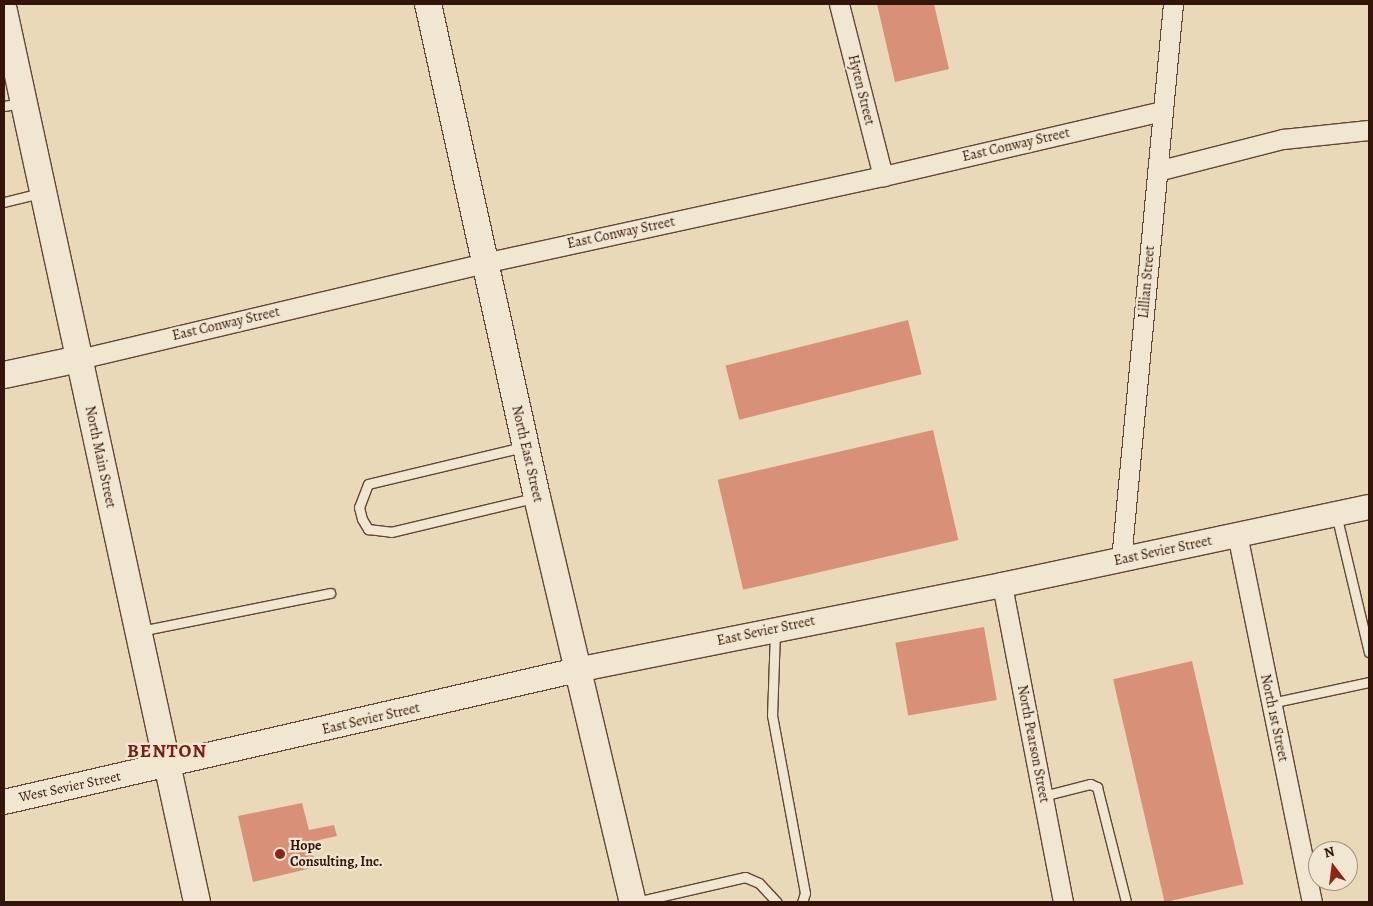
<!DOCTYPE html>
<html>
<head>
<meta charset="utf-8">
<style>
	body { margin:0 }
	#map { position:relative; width:1373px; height:906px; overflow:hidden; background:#ead9b9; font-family:Alegreya,serif }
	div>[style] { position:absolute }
	.building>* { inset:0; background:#d99078; transform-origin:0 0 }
	.roads { filter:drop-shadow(1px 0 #614635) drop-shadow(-1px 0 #614635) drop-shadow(0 1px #614635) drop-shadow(0 -1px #614635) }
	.service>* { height:9px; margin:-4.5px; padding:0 4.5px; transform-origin:4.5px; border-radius:4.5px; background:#f1e6d2 }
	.minor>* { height:19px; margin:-9.5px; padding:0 9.5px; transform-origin:9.5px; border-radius:9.5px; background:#f1e6d2 }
	.tertiary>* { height:24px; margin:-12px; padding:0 12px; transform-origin:12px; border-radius:12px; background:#f1e6d2 }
	.secondary>* { height:26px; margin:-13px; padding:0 13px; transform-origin:13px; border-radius:13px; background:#f1e6d2 }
	.dots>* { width:14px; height:14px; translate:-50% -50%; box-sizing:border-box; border:2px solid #f1e6d2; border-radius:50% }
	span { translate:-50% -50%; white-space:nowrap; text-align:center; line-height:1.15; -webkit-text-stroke:4.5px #f1e6d2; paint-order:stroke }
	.street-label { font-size:14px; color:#331509 }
	.poi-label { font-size:14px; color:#331509; font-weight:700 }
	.left { translate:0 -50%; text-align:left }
	.district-label { font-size:19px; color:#7a1f14; font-weight:700; letter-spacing:1px }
	.frame { position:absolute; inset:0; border:5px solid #331509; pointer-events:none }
	.north { position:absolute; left:1308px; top:841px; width:50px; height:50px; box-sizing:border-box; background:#f1e6d2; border:1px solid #a59282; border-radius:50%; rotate:345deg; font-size:14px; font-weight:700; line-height:20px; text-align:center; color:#331509 }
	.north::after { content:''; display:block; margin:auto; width:18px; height:22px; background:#8f2418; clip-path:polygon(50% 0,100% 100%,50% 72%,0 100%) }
</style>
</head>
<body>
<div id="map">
	<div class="building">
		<i style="clip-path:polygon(877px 4px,934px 4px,949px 69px,895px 82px)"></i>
		<i style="left:908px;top:320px;width:56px;height:188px;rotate:76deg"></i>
		<i style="left:933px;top:430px;width:113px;height:221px;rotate:77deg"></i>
		<i style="left:984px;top:627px;width:74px;height:90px;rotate:80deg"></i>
		<i style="left:1192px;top:661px;width:229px;height:81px;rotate:77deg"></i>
		<i style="clip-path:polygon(302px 803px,309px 830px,334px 825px,337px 836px,310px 842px,316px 867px,253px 882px,238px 816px)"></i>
	</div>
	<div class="roads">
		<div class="service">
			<i style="left:4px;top:106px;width:17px;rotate:-10deg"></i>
			<i style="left:4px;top:202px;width:37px;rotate:-14deg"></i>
			<i style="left:523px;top:447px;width:159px;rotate:166.6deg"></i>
			<i style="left:368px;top:484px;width:25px;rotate:111deg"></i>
			<i style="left:359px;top:507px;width:12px;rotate:76deg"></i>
			<i style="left:362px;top:519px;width:12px;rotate:59deg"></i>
			<i style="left:368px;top:529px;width:23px;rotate:7deg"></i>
			<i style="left:391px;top:532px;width:147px;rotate:-13.4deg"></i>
			<i style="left:1336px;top:514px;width:142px;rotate:76.6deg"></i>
			<i style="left:140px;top:631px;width:194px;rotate:-11.3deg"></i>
			<i style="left:775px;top:631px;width:84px;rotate:92deg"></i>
			<i style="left:772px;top:715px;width:181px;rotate:79.5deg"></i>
			<i style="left:805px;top:893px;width:9px;rotate:108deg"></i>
			<i style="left:1271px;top:703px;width:100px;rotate:-12.1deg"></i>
			<i style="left:1043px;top:796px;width:49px;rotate:-14.3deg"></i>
			<i style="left:1090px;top:784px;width:8px;rotate:23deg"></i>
			<i style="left:1097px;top:787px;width:119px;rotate:75.8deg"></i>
			<i style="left:636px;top:902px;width:112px;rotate:-12.9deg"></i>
			<i style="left:745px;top:877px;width:15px;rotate:23deg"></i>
			<i style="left:759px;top:883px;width:26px;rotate:47deg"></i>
		</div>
		<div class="minor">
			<i style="left:839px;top:4px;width:178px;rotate:75.7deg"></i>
			<i style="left:1157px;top:171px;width:130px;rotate:-14.3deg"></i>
			<i style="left:1283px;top:139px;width:86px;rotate:-6deg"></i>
			<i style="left:79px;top:359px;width:416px;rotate:-13.3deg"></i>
			<i style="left:484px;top:263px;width:408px;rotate:-12.3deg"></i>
			<i style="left:883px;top:176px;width:287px;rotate:-13.1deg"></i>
			<i style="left:1237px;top:534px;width:376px;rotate:78.5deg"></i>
			<i style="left:1121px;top:560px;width:558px;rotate:-84.66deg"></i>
			<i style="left:1002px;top:585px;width:323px;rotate:79.1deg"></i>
		</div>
		<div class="tertiary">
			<i style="left:4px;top:802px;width:588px;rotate:-12.97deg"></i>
			<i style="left:577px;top:670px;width:433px;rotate:-11.3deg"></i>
			<i style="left:1002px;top:585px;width:375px;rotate:-12deg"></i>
		</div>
		<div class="secondary">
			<i style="left:428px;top:4px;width:505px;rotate:77.53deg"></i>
			<i style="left:537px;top:497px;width:416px;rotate:76.7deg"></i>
			<i style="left:4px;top:11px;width:912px;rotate:77.78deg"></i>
			<i style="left:4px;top:375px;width:77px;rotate:-12deg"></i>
		</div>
	</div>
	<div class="dots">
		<i style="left:280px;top:854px;background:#8f2418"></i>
	</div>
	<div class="street-label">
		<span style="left:861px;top:90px;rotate:76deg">Hyten Street</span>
		<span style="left:1016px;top:145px;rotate:-13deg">East Conway Street</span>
		<span style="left:621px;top:233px;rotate:-12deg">East Conway Street</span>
		<span style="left:1147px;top:282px;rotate:-85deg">Lillian Street</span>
		<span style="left:226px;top:324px;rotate:-13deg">East Conway Street</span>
		<span style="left:527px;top:454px;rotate:77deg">North East Street</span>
		<span style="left:100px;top:457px;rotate:78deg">North Main Street</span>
		<span style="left:1163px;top:551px;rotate:-12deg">East Sevier Street</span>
		<span style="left:766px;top:631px;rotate:-12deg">East Sevier Street</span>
		<span style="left:1274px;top:718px;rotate:78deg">North 1st Street</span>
		<span style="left:371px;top:719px;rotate:-13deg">East Sevier Street</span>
		<span style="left:1033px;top:744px;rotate:79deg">North Pearson Street</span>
		<span style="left:70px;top:787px;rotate:-12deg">West Sevier Street</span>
	</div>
	<div class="poi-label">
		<span class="left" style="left:290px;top:854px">Hope<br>Consulting, Inc.</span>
	</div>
	<div class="district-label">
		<span style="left:167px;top:752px">BENTON</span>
	</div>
	<div class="frame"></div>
	<div class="north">N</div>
</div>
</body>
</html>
